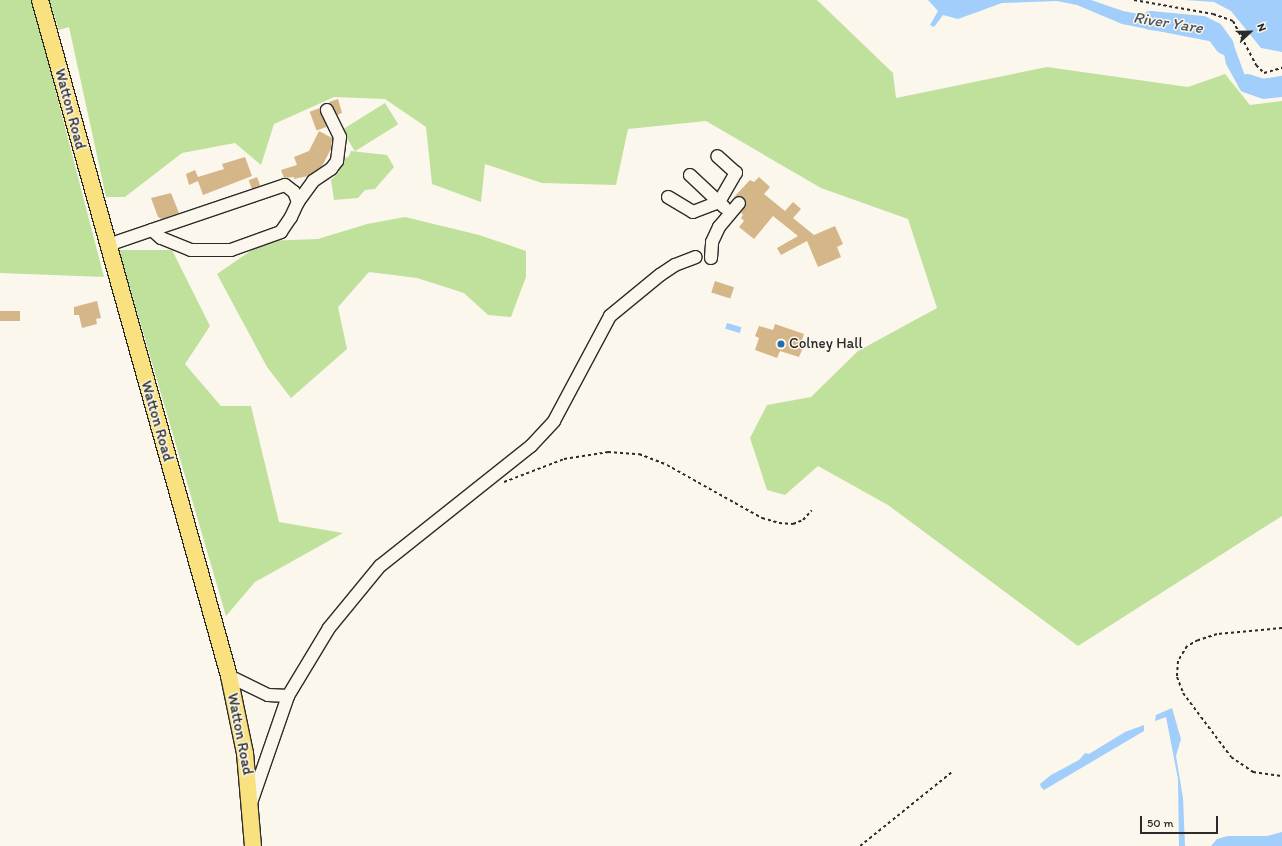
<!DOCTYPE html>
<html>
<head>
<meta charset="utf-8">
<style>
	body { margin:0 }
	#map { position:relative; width:1282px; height:846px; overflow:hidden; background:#fbf7ec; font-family:Itim,sans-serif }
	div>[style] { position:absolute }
	.green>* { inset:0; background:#c0e19b; transform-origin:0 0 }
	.water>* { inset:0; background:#a1cefb; transform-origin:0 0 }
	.river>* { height:19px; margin:-9.5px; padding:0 9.5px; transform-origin:9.5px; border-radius:9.5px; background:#a1cefb }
	.building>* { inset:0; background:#d5b689; transform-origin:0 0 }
	.path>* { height:2px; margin-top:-1px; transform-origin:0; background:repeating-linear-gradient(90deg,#2b2b2b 0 3px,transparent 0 6px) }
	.roads { filter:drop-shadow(1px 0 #2b2b2b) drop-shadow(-1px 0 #2b2b2b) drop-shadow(0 1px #2b2b2b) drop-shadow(0 -1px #2b2b2b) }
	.minor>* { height:12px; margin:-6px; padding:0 6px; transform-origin:6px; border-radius:6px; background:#fbf7ec }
	.major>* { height:16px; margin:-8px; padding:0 8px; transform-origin:8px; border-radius:8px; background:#fae180 }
	.dots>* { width:11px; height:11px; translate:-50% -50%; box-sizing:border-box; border:2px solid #fbf7ec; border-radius:50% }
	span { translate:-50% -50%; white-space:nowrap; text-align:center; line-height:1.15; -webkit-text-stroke:3px #fbf7ec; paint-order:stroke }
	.street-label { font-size:15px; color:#2b2b2b }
	.poi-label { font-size:15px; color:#2b2b2b }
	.left { translate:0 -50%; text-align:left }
	.water-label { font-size:16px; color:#48545f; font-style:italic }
	.north { position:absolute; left:1230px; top:12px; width:40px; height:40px; -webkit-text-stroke:3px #fbf7ec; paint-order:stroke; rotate:68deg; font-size:11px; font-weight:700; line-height:16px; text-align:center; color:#2b2b2b }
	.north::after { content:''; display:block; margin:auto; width:14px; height:18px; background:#2b2b2b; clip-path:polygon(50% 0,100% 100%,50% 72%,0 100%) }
	.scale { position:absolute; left:1140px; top:816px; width:78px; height:18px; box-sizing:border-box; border:2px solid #2b2b2b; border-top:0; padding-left:5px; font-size:12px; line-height:14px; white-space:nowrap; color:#2b2b2b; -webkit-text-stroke:3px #fbf7ec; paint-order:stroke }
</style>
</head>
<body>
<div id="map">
	<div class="green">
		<i style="clip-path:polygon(0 0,32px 0,104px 277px,0 273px)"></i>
		<i style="clip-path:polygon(49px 0,817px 0,893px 73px,896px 98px,1047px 67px,1188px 87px,1225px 74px,1250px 105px,1282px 101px,1282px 516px,1078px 646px,888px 505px,818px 466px,785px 495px,767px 490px,750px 438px,767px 405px,811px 397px,858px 351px,937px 308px,908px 219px,821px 188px,706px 121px,628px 129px,616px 185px,542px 183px,485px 164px,481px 202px,432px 184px,426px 127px,385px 99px,334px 97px,274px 124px,261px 165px,235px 143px,182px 153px,125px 197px,106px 197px,69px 27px,59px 30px)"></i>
		<i style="left:385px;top:103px;width:25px;height:51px;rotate:58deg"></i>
		<i style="clip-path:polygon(351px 151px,387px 155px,394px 167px,375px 189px,365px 190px,358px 198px,334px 200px,331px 180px,339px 172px,339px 163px,349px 156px)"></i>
		<i style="clip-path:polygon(405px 217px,479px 235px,526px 251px,526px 277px,511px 317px,488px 315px,464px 293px,417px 278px,369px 272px,338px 307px,347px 349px,291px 398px,267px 367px,217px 274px,265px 241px,318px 239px,367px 224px)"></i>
		<i style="clip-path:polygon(119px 250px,172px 250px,210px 326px,185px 364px,221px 406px,251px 406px,279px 522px,343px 533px,255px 582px,226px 616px)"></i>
	</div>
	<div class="water">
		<i style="clip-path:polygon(928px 0,948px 0,957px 5px,974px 0,1091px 0,1123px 11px,1221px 30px,1232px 40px,1245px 76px,1256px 85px,1266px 88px,1282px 85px,1282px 97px,1263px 99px,1241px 91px,1226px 64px,1223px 49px,1219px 43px,1122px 24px,1077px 5px,1057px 1px,1002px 3px,958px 19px,943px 15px,934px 27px,930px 25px,938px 11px)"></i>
		<i style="clip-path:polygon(1185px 0,1282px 0,1282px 52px,1261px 48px,1231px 11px,1214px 2px)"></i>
		<i style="left:727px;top:323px;width:15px;height:6px;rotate:16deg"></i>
		<i style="clip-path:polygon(1172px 708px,1181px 739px,1176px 756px,1183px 798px,1185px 846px,1179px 846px,1178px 779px,1166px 717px,1155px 721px,1156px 715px)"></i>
		<i style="clip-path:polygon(1144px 725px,1144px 731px,1044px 790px,1041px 787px,1040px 784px,1051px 775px,1079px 760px,1085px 753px,1089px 754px,1125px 732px)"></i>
		<i style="clip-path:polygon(1282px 832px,1282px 846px,1211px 846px,1217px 839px,1228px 836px,1267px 836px)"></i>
	</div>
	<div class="river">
		<i style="left:948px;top:0;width:23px;rotate:7deg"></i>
		<i style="left:971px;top:3px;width:9px;rotate:-18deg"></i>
		<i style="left:1150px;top:20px;width:52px;rotate:5.5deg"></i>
		<i style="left:1202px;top:25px;width:13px;rotate:27deg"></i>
		<i style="left:1214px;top:31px;width:17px;rotate:54deg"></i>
		<i style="left:1247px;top:83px;width:16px;rotate:18deg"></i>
		<i style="left:1262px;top:88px;width:20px;rotate:-9deg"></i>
	</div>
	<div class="building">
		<i style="clip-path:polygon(338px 99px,342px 113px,337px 115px,329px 102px)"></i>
		<i style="left:320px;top:108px;width:20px;height:11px;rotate:70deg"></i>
		<i style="clip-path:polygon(319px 131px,332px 138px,331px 149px,322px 166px,308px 176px,294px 179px,294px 177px,284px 178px,281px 170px,297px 165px,294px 157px,309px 151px)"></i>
		<i style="clip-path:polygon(245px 157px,252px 176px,203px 195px,198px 181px,189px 185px,186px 174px,195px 170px,198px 177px,224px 169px,222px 164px)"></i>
		<i style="left:257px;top:177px;width:9px;height:9px;rotate:69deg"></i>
		<i style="clip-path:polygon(759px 177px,770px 187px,764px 194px,785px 211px,793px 202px,801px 209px,793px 218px,814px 235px,835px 226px,843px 244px,837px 247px,841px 257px,818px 267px,807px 241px,781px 255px,777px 248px,798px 236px,773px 216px,754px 239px,739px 227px,744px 221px,741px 218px,743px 215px,741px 213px,746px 201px,741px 196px,734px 197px,750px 180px,754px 182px)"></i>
		<i style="clip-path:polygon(171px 193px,179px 213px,162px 219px,158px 217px,151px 198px)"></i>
		<i style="left:715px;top:281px;width:20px;height:12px;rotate:18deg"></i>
		<i style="clip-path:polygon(97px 301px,101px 318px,96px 319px,97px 324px,82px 328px,79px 315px,74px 315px,74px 307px)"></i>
		<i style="left:0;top:311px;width:20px;height:10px"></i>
		<i style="clip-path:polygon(775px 324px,804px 334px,802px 340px,806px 341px,799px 357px,780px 351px,777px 358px,755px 350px,759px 338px,755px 336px,759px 326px,773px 330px)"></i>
	</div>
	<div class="path">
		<i style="left:1134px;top:0;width:80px;rotate:10deg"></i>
		<i style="left:1213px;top:14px;width:21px;rotate:19deg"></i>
		<i style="left:1233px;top:21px;width:50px;rotate:62.4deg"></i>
		<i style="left:1256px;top:65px;width:11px;rotate:45deg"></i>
		<i style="left:1264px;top:73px;width:19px;rotate:-16deg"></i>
		<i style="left:504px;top:482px;width:64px;rotate:-21deg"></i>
		<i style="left:564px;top:459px;width:45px;rotate:-9deg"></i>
		<i style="left:608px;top:452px;width:31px;rotate:4deg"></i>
		<i style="left:639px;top:454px;width:30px;rotate:21deg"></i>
		<i style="left:667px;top:465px;width:109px;rotate:29.2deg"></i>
		<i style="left:762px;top:518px;width:18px;rotate:16deg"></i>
		<i style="left:779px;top:523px;width:14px;rotate:4deg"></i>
		<i style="left:793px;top:524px;width:11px;rotate:-22deg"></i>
		<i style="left:803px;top:520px;width:13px;rotate:-48deg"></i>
		<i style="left:1282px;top:628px;width:65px;rotate:174.7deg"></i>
		<i style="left:1217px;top:634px;width:20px;rotate:162deg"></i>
		<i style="left:1198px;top:640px;width:13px;rotate:151deg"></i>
		<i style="left:1187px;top:646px;width:17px;rotate:121deg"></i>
		<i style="left:1178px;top:661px;width:16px;rotate:94deg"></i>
		<i style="left:1177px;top:677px;width:17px;rotate:69deg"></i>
		<i style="left:1183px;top:693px;width:80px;rotate:53.1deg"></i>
		<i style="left:1231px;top:757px;width:27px;rotate:34deg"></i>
		<i style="left:1253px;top:772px;width:29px;rotate:8deg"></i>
		<i style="left:860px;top:846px;width:118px;rotate:-38.8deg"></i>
	</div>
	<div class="roads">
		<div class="minor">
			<i style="left:690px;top:175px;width:47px;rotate:43.3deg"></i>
			<i style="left:668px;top:197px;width:29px;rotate:31deg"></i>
			<i style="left:693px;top:212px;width:28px;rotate:-21deg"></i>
			<i style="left:719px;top:202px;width:34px;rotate:-60deg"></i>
			<i style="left:736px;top:173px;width:25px;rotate:-138deg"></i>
			<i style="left:298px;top:202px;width:26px;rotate:-54deg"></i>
			<i style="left:313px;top:181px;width:22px;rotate:-34deg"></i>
			<i style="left:331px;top:169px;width:10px;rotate:-53deg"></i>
			<i style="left:337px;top:161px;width:24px;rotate:-83deg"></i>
			<i style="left:340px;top:137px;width:30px;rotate:-116deg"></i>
			<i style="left:108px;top:245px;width:46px;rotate:-18.8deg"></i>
			<i style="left:152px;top:230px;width:140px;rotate:-18.7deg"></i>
			<i style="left:285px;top:185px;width:11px;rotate:38deg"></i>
			<i style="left:294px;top:192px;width:11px;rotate:68deg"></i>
			<i style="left:298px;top:202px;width:17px;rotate:115deg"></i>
			<i style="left:291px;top:217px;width:18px;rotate:124deg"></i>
			<i style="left:281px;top:232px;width:53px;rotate:160.2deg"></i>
			<i style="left:231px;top:250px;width:40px;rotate:180deg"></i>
			<i style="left:191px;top:250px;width:32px;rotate:-158deg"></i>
			<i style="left:161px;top:238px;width:12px;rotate:-138deg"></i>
			<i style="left:711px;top:258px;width:16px;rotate:-86deg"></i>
			<i style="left:712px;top:242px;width:17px;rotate:-65deg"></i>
			<i style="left:719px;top:227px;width:31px;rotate:-50deg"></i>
			<i style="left:229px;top:676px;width:43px;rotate:26deg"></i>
			<i style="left:268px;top:695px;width:20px;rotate:3deg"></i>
			<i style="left:251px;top:803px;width:113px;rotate:-70.9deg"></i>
			<i style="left:288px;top:696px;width:79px;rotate:-58.9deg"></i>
			<i style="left:329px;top:628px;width:80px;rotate:-50.6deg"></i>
			<i style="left:380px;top:566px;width:193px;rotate:-38.5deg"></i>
			<i style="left:531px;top:446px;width:34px;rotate:-47deg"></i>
			<i style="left:554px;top:421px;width:119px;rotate:-61.9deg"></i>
			<i style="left:610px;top:316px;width:65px;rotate:-39.4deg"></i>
			<i style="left:660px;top:275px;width:18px;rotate:-34deg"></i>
			<i style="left:675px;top:265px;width:22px;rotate:-21deg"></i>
		</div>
		<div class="major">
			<i style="left:40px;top:0;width:702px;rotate:74.38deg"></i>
			<i style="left:229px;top:676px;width:79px;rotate:78.3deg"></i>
			<i style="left:245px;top:753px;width:93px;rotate:85.1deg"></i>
		</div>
	</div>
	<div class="dots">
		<i style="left:781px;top:344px;background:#1f6fb2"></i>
	</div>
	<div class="street-label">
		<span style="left:70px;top:109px;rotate:75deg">Watton Road</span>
		<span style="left:157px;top:421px;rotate:74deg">Watton Road</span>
		<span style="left:240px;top:734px;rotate:79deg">Watton Road</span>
	</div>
	<div class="poi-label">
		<span class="left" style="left:789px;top:344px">Colney Hall</span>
	</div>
	<div class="water-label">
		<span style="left:1168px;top:23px;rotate:9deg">River Yare</span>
	</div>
	<div class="north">N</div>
	<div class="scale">50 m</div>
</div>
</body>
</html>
